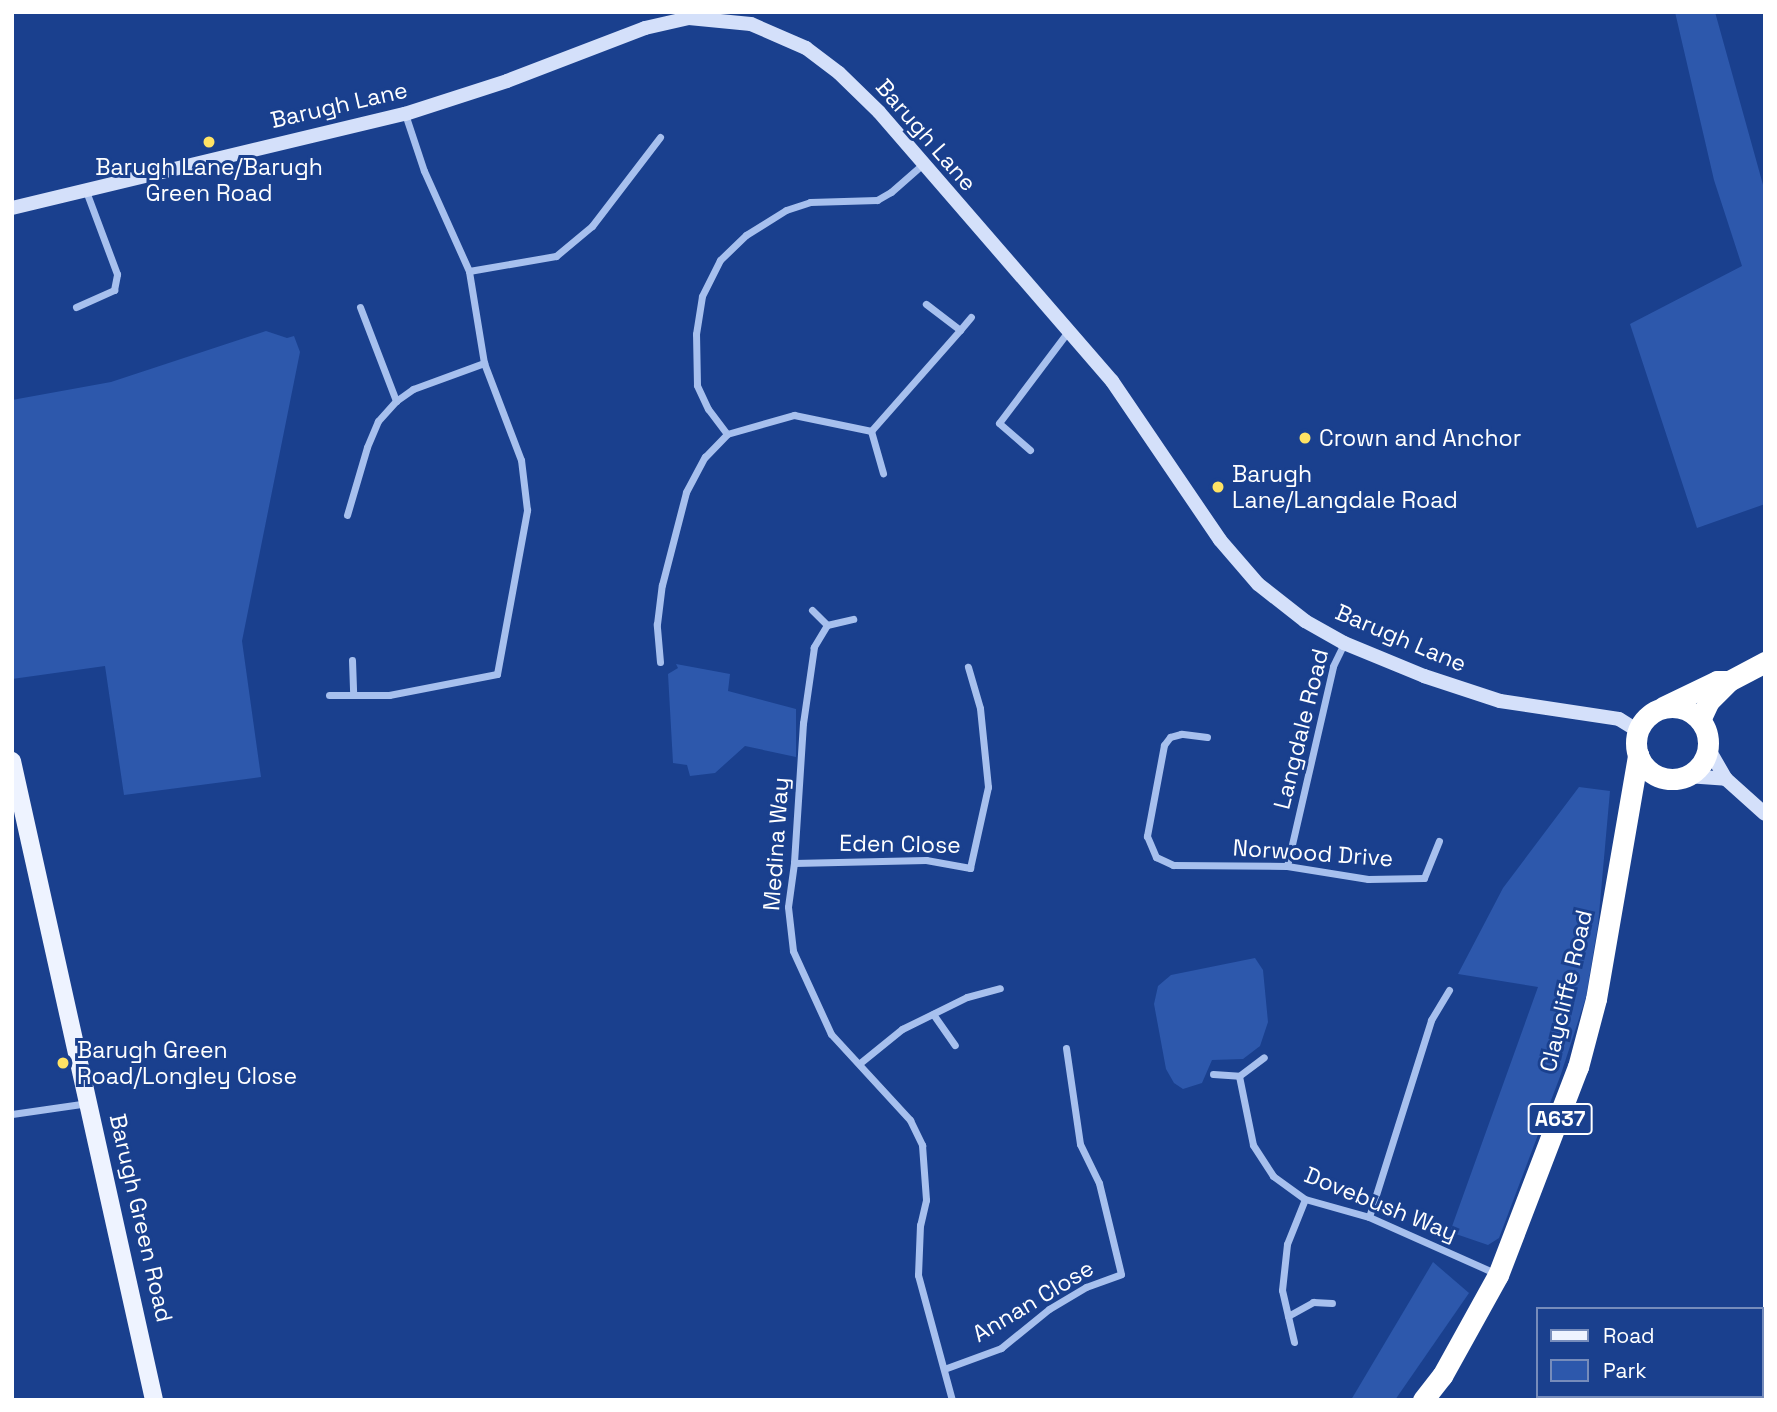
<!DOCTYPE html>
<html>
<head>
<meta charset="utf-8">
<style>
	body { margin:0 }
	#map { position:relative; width:1777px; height:1412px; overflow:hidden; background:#1a408e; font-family:"Space Grotesk",sans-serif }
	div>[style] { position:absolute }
	.green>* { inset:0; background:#2d58ac }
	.street>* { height:7px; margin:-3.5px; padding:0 3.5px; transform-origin:3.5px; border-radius:3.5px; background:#a7c0ee }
	.secondary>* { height:14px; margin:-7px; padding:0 7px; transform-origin:7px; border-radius:7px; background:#d4e0fa }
	.primary>* { height:18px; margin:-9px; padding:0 9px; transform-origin:9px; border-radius:9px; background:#eef3ff }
	.highway>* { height:21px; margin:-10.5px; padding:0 10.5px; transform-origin:10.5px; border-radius:10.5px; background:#fff }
	.highway>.ring { margin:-10.5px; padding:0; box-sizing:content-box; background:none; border:21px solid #fff; border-radius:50% }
	.dots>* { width:19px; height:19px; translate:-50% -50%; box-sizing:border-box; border:4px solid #1a408e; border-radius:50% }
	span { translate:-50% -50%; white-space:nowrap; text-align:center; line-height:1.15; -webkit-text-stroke:6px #1a408e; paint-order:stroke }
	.shield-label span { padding:2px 5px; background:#1a408e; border:2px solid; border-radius:5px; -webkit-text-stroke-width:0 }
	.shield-label { font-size:21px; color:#fff; font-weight:700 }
	.street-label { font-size:23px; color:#fff }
	.poi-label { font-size:23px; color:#fff }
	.left { translate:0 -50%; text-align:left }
	.frame { position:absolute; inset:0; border:14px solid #fff; pointer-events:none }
	.legend { position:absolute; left:1536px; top:1307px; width:228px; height:91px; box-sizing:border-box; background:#1a408e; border:2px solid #768cbb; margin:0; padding:9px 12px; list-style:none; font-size:21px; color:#fff }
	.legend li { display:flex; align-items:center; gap:14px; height:35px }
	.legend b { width:35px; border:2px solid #768cbb }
</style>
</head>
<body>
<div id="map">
	<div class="green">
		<i style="clip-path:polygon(1675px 12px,1715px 12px,1765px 192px,1765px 504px,1697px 528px,1630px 324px,1742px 266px,1714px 180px)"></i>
		<i style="clip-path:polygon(266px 331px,287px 338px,294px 336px,300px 352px,242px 641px,261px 777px,124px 795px,105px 666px,12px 679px,12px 400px,111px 382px)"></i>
		<i style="clip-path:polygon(676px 664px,730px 674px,728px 691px,796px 709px,796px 757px,745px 746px,715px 773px,690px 776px,687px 765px,673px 763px,668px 674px,678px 668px)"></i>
		<i style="clip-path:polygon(1579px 787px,1610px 791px,1598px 925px,1586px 997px,1561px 1074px,1499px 1238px,1488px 1245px,1450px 1232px,1538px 987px,1458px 974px,1503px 888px)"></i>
		<i style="clip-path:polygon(1255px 958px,1263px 970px,1268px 1022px,1260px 1046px,1243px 1059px,1212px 1060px,1202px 1083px,1183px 1089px,1174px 1083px,1166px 1069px,1154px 1004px,1158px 986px,1171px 975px)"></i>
		<i style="clip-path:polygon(1433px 1262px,1469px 1293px,1395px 1400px,1351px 1400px)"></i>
	</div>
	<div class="street">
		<i style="left:469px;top:271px;width:88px;rotate:-9.8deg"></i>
		<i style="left:556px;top:256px;width:47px;rotate:-39.8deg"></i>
		<i style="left:592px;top:226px;width:112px;rotate:-52.6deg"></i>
		<i style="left:76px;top:307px;width:42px;rotate:-24.1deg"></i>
		<i style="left:114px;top:290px;width:16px;rotate:-79deg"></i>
		<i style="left:117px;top:274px;width:89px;rotate:-110.5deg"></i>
		<i style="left:360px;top:307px;width:101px;rotate:69deg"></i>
		<i style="left:960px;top:330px;width:17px;rotate:-50deg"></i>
		<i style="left:871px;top:431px;width:44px;rotate:74.1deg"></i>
		<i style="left:727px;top:434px;width:70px;rotate:-15.8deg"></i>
		<i style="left:794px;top:415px;width:79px;rotate:11.7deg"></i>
		<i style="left:871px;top:431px;width:135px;rotate:-48.6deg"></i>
		<i style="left:960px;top:330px;width:43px;rotate:-142.6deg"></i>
		<i style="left:1030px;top:450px;width:41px;rotate:-138.9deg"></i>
		<i style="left:999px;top:423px;width:116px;rotate:-53deg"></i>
		<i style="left:347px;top:515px;width:71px;rotate:-73.6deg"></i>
		<i style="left:367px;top:447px;width:28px;rotate:-67deg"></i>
		<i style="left:378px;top:421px;width:27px;rotate:-48deg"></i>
		<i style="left:396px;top:401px;width:21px;rotate:-35deg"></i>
		<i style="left:413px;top:389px;width:76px;rotate:-20.1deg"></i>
		<i style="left:812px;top:610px;width:21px;rotate:45deg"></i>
		<i style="left:827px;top:625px;width:27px;rotate:-13deg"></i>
		<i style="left:827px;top:625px;width:26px;rotate:121deg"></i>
		<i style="left:814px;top:647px;width:77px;rotate:98.2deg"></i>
		<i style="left:803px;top:723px;width:140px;rotate:93.7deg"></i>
		<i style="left:794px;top:863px;width:44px;rotate:97.8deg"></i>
		<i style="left:788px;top:907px;width:44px;rotate:83.5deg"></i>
		<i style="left:793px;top:951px;width:91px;rotate:65.4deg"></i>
		<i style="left:831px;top:1034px;width:117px;rotate:47.4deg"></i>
		<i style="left:910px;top:1120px;width:28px;rotate:64deg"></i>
		<i style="left:922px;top:1145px;width:55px;rotate:85.8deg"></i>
		<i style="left:926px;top:1200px;width:26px;rotate:103deg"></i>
		<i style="left:920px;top:1225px;width:50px;rotate:92.3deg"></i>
		<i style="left:918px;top:1275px;width:130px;rotate:74.8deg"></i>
		<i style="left:352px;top:660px;width:35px;rotate:88deg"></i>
		<i style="left:660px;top:662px;width:38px;rotate:-95deg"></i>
		<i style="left:657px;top:624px;width:39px;rotate:-83deg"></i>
		<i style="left:662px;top:585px;width:96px;rotate:-75.5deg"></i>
		<i style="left:686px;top:492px;width:40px;rotate:-62deg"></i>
		<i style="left:705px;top:457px;width:32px;rotate:-46deg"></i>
		<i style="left:727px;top:434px;width:31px;rotate:-127deg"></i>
		<i style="left:708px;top:409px;width:26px;rotate:-115deg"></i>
		<i style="left:697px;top:385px;width:51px;rotate:-91.1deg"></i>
		<i style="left:696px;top:334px;width:38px;rotate:-81deg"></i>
		<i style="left:702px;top:296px;width:40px;rotate:-63.4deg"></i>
		<i style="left:720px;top:260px;width:36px;rotate:-44deg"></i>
		<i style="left:746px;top:235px;width:47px;rotate:-32deg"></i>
		<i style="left:786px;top:210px;width:25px;rotate:-18deg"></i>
		<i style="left:810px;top:202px;width:67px;rotate:-1.7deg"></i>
		<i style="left:877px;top:200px;width:16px;rotate:-30deg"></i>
		<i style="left:891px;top:192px;width:43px;rotate:-41.2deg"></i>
		<i style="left:329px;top:695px;width:60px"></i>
		<i style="left:389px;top:695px;width:110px;rotate:-11deg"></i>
		<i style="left:497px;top:674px;width:167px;rotate:-79.6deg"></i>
		<i style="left:527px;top:510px;width:50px;rotate:-96.8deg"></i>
		<i style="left:521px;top:460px;width:104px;rotate:-110.9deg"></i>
		<i style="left:484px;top:363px;width:93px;rotate:-99.3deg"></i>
		<i style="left:469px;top:271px;width:110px;rotate:-114.2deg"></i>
		<i style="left:424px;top:171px;width:60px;rotate:-108.4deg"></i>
		<i style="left:1207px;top:737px;width:26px;rotate:-173deg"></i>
		<i style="left:1181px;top:734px;width:11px;rotate:165deg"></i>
		<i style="left:1170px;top:737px;width:10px;rotate:127deg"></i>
		<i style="left:1164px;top:745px;width:93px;rotate:100.6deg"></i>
		<i style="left:1147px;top:836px;width:23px;rotate:67deg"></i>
		<i style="left:1156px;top:857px;width:19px;rotate:25deg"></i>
		<i style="left:1173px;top:865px;width:114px;rotate:0.5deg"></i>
		<i style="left:1287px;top:866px;width:82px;rotate:9.1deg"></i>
		<i style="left:1368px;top:879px;width:56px;rotate:-1deg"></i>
		<i style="left:1424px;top:878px;width:40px;rotate:-68deg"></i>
		<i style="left:794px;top:863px;width:132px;rotate:-1.3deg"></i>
		<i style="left:926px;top:860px;width:45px;rotate:10.3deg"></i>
		<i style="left:970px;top:868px;width:83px;rotate:-77.5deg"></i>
		<i style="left:988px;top:787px;width:79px;rotate:-95.8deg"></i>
		<i style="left:980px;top:708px;width:43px;rotate:-106.3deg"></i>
		<i style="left:1287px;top:866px;width:205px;rotate:-77deg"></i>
		<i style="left:1333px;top:666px;width:25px;rotate:-64deg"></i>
		<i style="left:933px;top:1014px;width:38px;rotate:55deg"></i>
		<i style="left:860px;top:1063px;width:54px;rotate:-39deg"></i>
		<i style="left:902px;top:1029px;width:72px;rotate:-26.2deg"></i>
		<i style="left:967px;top:997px;width:34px;rotate:-15deg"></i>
		<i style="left:1213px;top:1074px;width:26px;rotate:4deg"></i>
		<i style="left:1239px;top:1076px;width:31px;rotate:-37deg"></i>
		<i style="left:1239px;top:1076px;width:70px;rotate:78.5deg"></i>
		<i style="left:1253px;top:1145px;width:37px;rotate:57deg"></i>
		<i style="left:1273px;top:1176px;width:39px;rotate:36deg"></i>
		<i style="left:1305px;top:1199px;width:66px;rotate:15.7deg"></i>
		<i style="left:1369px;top:1217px;width:140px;rotate:24deg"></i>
		<i style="left:12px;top:1114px;width:77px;rotate:-8.2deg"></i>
		<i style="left:1369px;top:1217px;width:207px;rotate:-72.5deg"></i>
		<i style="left:1431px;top:1020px;width:35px;rotate:-59deg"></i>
		<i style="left:1288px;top:1316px;width:29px;rotate:-29deg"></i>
		<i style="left:1313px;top:1302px;width:19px;rotate:3deg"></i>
		<i style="left:1294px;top:1342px;width:53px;rotate:-103deg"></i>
		<i style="left:1282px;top:1290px;width:46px;rotate:-83.8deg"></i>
		<i style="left:1287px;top:1244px;width:48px;rotate:-68.2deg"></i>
		<i style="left:944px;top:1369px;width:61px;rotate:-20.2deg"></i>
		<i style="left:1001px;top:1348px;width:62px;rotate:-39.1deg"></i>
		<i style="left:1049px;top:1309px;width:43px;rotate:-30.7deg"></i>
		<i style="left:1086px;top:1287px;width:37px;rotate:-20deg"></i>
		<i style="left:1121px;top:1274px;width:94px;rotate:-103.6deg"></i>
		<i style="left:1099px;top:1183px;width:43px;rotate:-116deg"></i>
		<i style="left:1080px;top:1144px;width:97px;rotate:-98.3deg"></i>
	</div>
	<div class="secondary">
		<i style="left:12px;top:208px;width:404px;rotate:-13.5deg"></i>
		<i style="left:405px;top:114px;width:107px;rotate:-17.9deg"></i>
		<i style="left:507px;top:81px;width:148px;rotate:-21deg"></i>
		<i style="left:645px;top:28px;width:45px;rotate:-12.8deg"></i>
		<i style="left:689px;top:18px;width:62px;rotate:5.5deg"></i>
		<i style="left:751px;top:24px;width:60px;rotate:23.6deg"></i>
		<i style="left:806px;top:48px;width:41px;rotate:37.1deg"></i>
		<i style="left:839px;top:73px;width:56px;rotate:44.3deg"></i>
		<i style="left:879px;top:112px;width:356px;rotate:49.1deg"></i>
		<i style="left:1112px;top:381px;width:192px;rotate:55.8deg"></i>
		<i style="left:1220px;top:540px;width:58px;rotate:49.2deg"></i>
		<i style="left:1258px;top:584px;width:60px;rotate:38.2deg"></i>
		<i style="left:1305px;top:621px;width:45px;rotate:29.4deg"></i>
		<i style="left:1344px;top:643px;width:87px;rotate:22.4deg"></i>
		<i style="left:1424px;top:676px;width:80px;rotate:18.2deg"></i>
		<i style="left:1500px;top:701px;width:120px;rotate:8.6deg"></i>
		<i style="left:1619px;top:719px;width:22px;rotate:32deg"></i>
		<i style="left:1708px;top:748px;width:36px;rotate:60deg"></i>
		<i style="left:1726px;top:779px;width:52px;rotate:41.9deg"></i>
		<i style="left:1687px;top:776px;width:39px;rotate:4deg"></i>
	</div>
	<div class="primary">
		<i style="left:12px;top:761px;width:655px;rotate:77.47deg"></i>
	</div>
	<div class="highway">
		<i class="ring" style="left:1636px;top:707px;width:51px;height:51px"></i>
		<i style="left:1663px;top:707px;width:60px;rotate:-25.7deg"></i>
		<i style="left:1717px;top:681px;width:9px"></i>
		<i style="left:1700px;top:720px;width:21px;rotate:-65deg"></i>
		<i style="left:1709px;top:701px;width:28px;rotate:-45deg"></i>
		<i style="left:1729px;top:681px;width:41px;rotate:-27.8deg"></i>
		<i style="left:1423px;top:1400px;width:31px;rotate:-52deg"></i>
		<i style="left:1442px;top:1376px;width:115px;rotate:-61deg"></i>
		<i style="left:1498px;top:1275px;width:223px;rotate:-69deg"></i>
		<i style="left:1578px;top:1067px;width:70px;rotate:-75.2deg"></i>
		<i style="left:1596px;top:999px;width:248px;rotate:-80.2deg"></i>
	</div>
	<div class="dots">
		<i style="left:209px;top:142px;background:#ffe364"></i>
		<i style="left:1305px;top:438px;background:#ffe364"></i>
		<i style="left:1218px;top:487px;background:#ffe364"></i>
		<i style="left:63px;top:1063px;background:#ffe364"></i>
	</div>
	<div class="shield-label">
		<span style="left:1560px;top:1119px">A637</span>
	</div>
	<div class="street-label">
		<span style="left:339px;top:105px;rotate:-13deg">Barugh Lane</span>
		<span style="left:926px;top:135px;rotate:49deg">Barugh Lane</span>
		<span style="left:1401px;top:638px;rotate:23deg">Barugh Lane</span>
		<span style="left:1301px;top:729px;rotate:-76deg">Langdale Road</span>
		<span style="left:776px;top:844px;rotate:-86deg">Medina Way</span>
		<span style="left:900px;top:844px;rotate:1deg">Eden Close</span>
		<span style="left:1313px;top:853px;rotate:4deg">Norwood Drive</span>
		<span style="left:1566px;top:991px;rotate:-77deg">Claycliffe Road</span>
		<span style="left:1381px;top:1204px;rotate:22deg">Dovebush Way</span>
		<span style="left:141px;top:1218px;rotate:77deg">Barugh Green Road</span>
		<span style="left:1033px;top:1301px;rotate:-31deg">Annan Close</span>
	</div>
	<div class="poi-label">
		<span style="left:209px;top:180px">Barugh Lane/Barugh<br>Green Road</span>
		<span class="left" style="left:1319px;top:438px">Crown and Anchor</span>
		<span class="left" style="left:1232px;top:487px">Barugh<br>Lane/Langdale Road</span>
		<span class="left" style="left:77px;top:1063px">Barugh Green<br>Road/Longley Close</span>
	</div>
	<div class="frame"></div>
	<ul class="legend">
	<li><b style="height:9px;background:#eef3ff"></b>Road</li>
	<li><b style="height:19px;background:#2d58ac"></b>Park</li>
	</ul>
</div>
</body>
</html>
